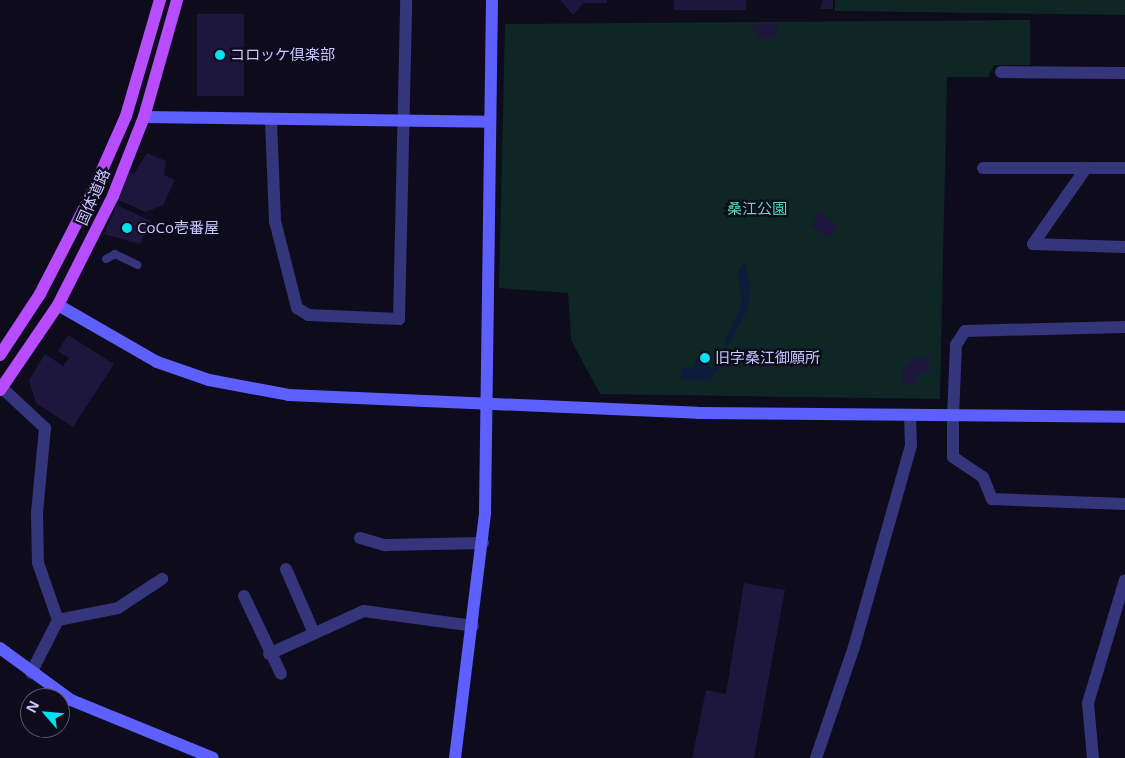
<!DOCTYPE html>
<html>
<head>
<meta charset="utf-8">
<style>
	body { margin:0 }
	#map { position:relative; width:1125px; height:758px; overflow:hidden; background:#0d0b1c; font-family:"Open Sans","Noto Sans JP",sans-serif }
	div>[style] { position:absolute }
	.green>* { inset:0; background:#0e2624 }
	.water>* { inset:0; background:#0a1e3c }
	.building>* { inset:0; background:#1d173d; transform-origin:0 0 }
	.lane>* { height:8px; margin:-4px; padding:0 4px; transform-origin:4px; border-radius:4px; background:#35357c }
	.street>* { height:12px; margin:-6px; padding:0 6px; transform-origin:6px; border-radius:6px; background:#35357c }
	.secondary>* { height:12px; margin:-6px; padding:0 6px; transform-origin:6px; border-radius:6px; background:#5d5fff }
	.primary>* { height:12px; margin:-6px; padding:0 6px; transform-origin:6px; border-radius:6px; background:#b74dff }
	.dots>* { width:14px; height:14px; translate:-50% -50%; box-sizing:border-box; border:2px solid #0d0b1c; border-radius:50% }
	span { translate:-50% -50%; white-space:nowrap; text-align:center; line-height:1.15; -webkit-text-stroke:4.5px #0d0b1c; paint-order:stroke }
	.poi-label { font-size:15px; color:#cbc6ff }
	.left { translate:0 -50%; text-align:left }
	.street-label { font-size:15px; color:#cbc6ff }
	.park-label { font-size:15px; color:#52dfb7 }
	.north { position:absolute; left:20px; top:688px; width:50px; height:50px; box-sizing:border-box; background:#0d0b1c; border:1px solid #595677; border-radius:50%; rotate:297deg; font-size:14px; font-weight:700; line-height:20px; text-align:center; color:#cbc6ff }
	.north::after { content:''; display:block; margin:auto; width:18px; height:22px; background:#00e1f1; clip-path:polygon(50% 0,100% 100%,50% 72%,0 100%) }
</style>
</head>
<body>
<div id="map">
	<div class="green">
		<i style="clip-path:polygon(835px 0,1125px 0,1125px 15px,835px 11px)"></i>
		<i style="clip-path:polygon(1030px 20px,1030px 65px,994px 65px,988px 77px,947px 77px,940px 399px,600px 394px,571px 340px,568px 293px,499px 288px,505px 24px)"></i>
	</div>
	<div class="water">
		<i style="clip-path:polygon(745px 261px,750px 284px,748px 309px,725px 351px,725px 339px,742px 304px,738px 272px)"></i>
		<i style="clip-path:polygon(698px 358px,712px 369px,724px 362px,709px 381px,680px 380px,682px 369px,693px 367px)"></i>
	</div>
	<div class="building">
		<i style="clip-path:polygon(560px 0,607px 0,607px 3px,584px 3px,573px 15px)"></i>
		<i style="left:674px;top:0;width:72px;height:10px"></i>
		<i style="clip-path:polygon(823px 0,833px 0,833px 9px,820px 9px)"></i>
		<i style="left:197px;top:14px;width:47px;height:82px"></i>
		<i style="clip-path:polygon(753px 24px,778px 24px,778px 34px,775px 38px,756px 38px)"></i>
		<i style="clip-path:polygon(147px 153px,166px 161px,164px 175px,175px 180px,163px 205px,146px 212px,116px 199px,128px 171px,134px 174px)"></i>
		<i style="clip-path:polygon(117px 205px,151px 221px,140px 244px,104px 234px)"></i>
		<i style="left:820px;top:212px;width:23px;height:16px;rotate:38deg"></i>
		<i style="clip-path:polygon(68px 335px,114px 364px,73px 427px,36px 403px,29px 380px,45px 354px,63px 366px,69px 358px,58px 351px)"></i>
		<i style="clip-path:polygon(914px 358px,929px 358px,929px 372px,919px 373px,915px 384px,902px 383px,903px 369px)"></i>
		<i style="clip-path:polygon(744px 583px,785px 590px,754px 758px,692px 758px,706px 690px,726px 694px)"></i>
	</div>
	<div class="lane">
		<i style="left:106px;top:259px;width:10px;rotate:-29deg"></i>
		<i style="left:115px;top:254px;width:25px;rotate:26deg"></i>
	</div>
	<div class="street">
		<i style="left:1001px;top:72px;width:124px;rotate:0.5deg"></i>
		<i style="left:271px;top:121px;width:100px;rotate:87.7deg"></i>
		<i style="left:275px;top:221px;width:90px;rotate:75.8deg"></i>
		<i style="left:297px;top:308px;width:13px;rotate:32deg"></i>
		<i style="left:308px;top:315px;width:91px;rotate:2.5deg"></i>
		<i style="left:399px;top:319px;width:319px;rotate:-88.7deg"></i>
		<i style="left:983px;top:168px;width:142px"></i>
		<i style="left:1033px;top:244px;width:93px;rotate:-55.1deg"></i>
		<i style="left:1033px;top:244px;width:92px;rotate:1.9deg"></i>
		<i style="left:1125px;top:327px;width:160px;rotate:178.6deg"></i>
		<i style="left:965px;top:331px;width:17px;rotate:123deg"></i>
		<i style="left:956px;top:345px;width:71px;rotate:92.4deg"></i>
		<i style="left:953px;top:416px;width:41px;rotate:90deg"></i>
		<i style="left:953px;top:457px;width:36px;rotate:34deg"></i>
		<i style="left:983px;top:477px;width:24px;rotate:68deg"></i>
		<i style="left:992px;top:499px;width:133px;rotate:2.2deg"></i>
		<i style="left:2px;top:388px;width:59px;rotate:42.9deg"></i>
		<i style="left:45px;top:428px;width:85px;rotate:95.4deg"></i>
		<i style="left:37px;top:513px;width:50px;rotate:88.9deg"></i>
		<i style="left:38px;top:563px;width:60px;rotate:70.7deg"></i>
		<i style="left:360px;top:538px;width:26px;rotate:16deg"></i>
		<i style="left:385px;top:545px;width:98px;rotate:-1.2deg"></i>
		<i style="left:286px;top:569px;width:70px;rotate:66.4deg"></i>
		<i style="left:244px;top:596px;width:86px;rotate:64.6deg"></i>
		<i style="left:269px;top:654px;width:104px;rotate:-24.4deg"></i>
		<i style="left:364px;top:611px;width:110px;rotate:7.8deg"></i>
		<i style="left:31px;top:673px;width:59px;rotate:-63deg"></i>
		<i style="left:58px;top:620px;width:61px;rotate:-11.3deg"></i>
		<i style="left:118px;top:608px;width:53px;rotate:-33.4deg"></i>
		<i style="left:816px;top:758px;width:117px;rotate:-71.1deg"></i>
		<i style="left:854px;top:647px;width:210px;rotate:-74.2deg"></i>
		<i style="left:911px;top:445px;width:28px;rotate:-92deg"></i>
		<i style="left:1093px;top:758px;width:55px;rotate:-95.2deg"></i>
		<i style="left:1088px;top:703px;width:128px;rotate:-73.3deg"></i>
	</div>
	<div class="secondary">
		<i style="left:144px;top:117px;width:345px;rotate:0.8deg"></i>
		<i style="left:58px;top:305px;width:114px;rotate:29.9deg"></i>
		<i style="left:157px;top:362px;width:55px;rotate:19.1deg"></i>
		<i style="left:209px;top:380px;width:81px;rotate:10.6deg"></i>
		<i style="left:289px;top:395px;width:409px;rotate:2.5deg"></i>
		<i style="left:698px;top:413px;width:427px;rotate:0.5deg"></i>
		<i style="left:0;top:648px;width:88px;rotate:36.2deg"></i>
		<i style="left:71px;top:700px;width:153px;rotate:22.2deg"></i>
		<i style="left:455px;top:758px;width:248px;rotate:-83deg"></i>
		<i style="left:485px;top:512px;width:512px;rotate:-89.22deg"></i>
	</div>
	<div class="primary">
		<i style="left:0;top:355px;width:73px;rotate:-56.7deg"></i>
		<i style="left:40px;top:294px;width:111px;rotate:-62.7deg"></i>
		<i style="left:91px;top:195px;width:86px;rotate:-66.1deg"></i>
		<i style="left:126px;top:116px;width:121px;rotate:-73.7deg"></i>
		<i style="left:0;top:390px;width:103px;rotate:-55.7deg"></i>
		<i style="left:58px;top:305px;width:122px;rotate:-63.2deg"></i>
		<i style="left:113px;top:196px;width:85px;rotate:-68.6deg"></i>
		<i style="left:144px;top:117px;width:122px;rotate:-74.2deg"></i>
	</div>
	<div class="dots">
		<i style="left:220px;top:55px;background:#00e1f1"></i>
		<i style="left:127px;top:228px;background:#00e1f1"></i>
		<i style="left:705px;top:358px;background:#00e1f1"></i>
	</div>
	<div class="poi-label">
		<span class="left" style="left:230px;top:55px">コロッケ倶楽部</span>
		<span class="left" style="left:137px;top:228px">CoCo壱番屋</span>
		<span class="left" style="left:715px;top:358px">旧字桑江御願所</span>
	</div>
	<div class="street-label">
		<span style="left:93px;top:197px;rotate:-66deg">国体道路</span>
	</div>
	<div class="park-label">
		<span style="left:757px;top:209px">桑江公園</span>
	</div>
	<div class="north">N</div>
</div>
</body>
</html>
